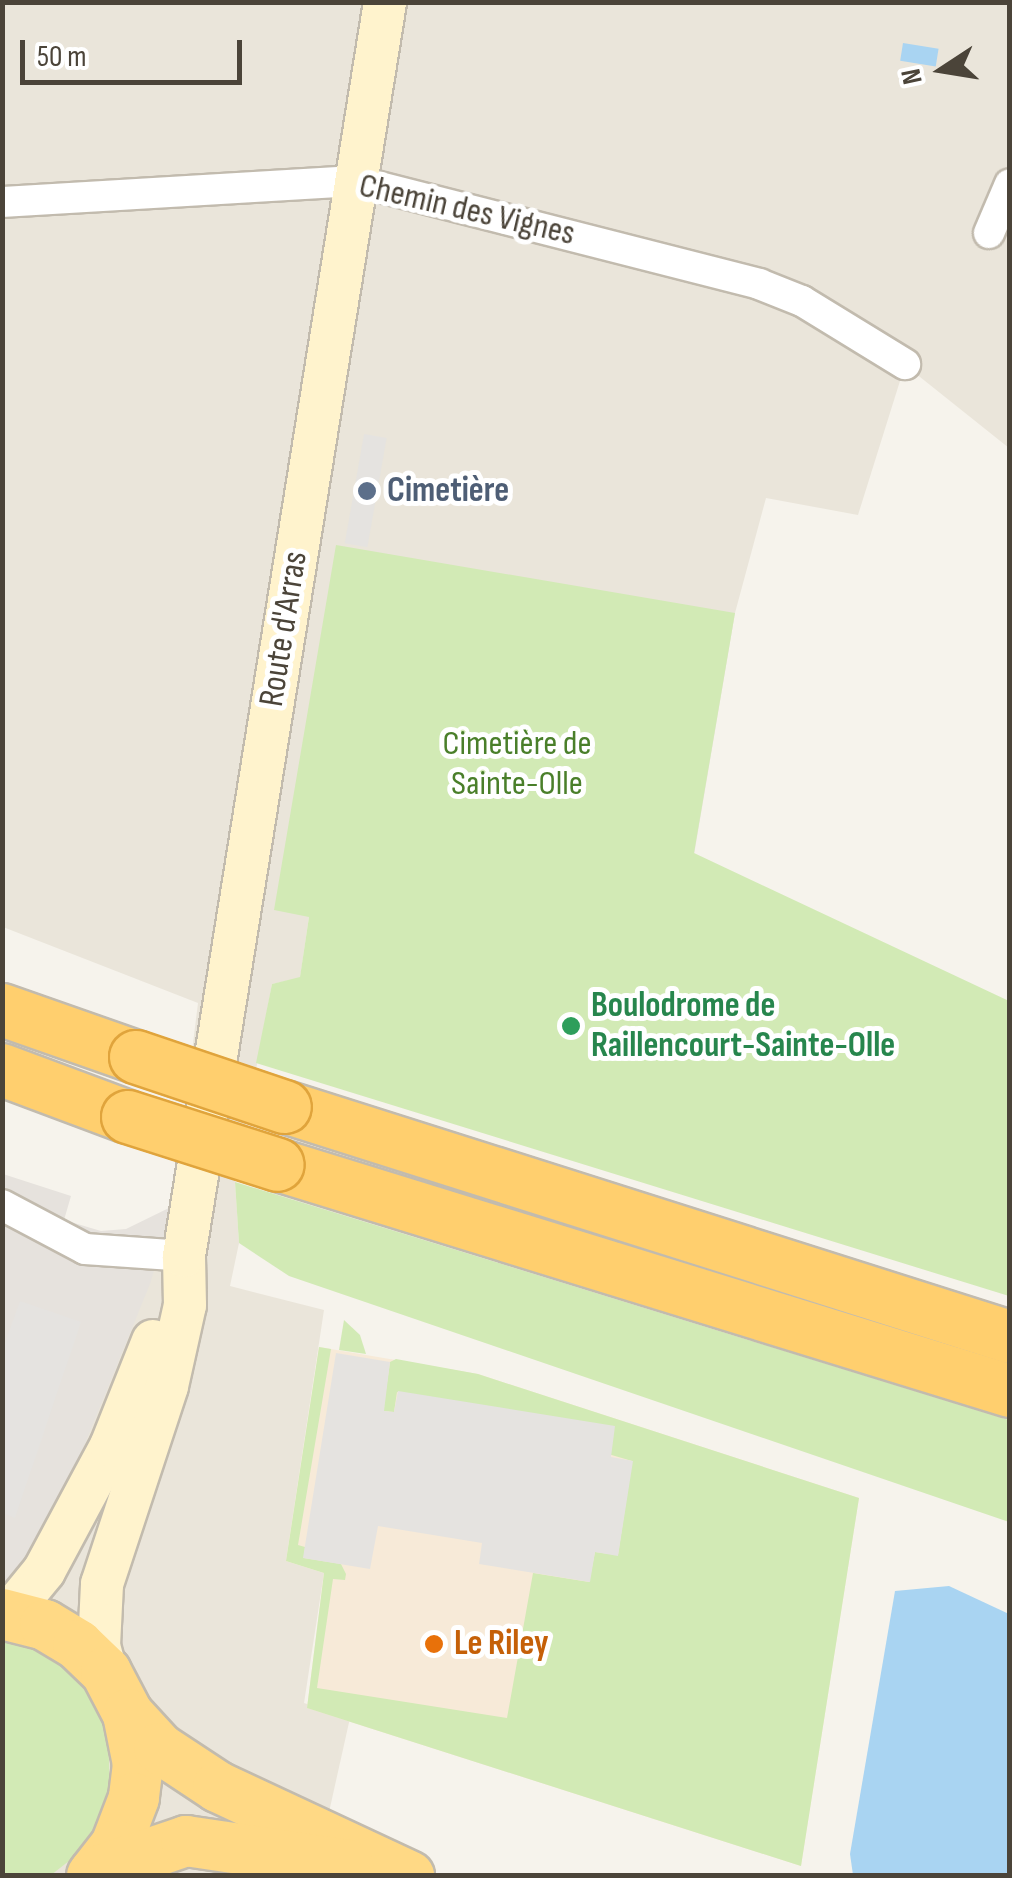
<!DOCTYPE html>
<html>
<head>
<meta charset="utf-8">
<style>
	body { margin:0 }
	#map { position:relative; width:1012px; height:1878px; overflow:hidden; background:#f6f3ec; font-family:"Sofia Sans Condensed",sans-serif }
	div>[style] { position:absolute }
	.residential>* { inset:0; background:#eae5da }
	.commercial>* { inset:0; background:#f7ead8 }
	.industrial>* { inset:0; background:#e6e2dd }
	.green>* { inset:0; background:#d2eab5 }
	.parking>* { inset:0; background:#e5e3e0; transform-origin:0 0 }
	.water>* { inset:0; background:#a9d4f2; transform-origin:0 0 }
	.roads { filter:drop-shadow(2px 0 #c2bbae) drop-shadow(-2px 0 #c2bbae) drop-shadow(0 2px #c2bbae) drop-shadow(0 -2px #c2bbae) }
	.minor>* { height:30px; margin:-15px; padding:0 15px; transform-origin:15px; border-radius:15px; background:#fff }
	.secondary>* { height:42px; margin:-21px; padding:0 21px; transform-origin:21px; border-radius:21px; background:#fff3cd }
	.trunk>* { height:50px; margin:-25px; padding:0 25px; transform-origin:25px; border-radius:25px; background:#ffd985 }
	.motorway>* { height:52px; margin:-26px; padding:0 26px; transform-origin:26px; border-radius:26px; background:#ffcf6e }
	.bridges { filter:drop-shadow(2px 0 #e0a43c) drop-shadow(-2px 0 #e0a43c) drop-shadow(0 2px #e0a43c) drop-shadow(0 -2px #e0a43c) }
	.motorway-bridge>* { height:52px; margin:-26px; padding:0 26px; transform-origin:26px; border-radius:26px; background:#ffcf6e }
	.dots>* { width:28px; height:28px; translate:-50% -50%; box-sizing:border-box; border:5px solid #fff; border-radius:50% }
	span { translate:-50% -50%; white-space:nowrap; text-align:center; line-height:1.15; -webkit-text-stroke:10px #fff; paint-order:stroke }
	.street-label { font-size:35px; color:#4b4439 }
	.service-label { font-size:35px; color:#4e5e75; font-weight:700 }
	.left { translate:0 -50%; text-align:left }
	.park-label { font-size:35px; color:#4a7f2a }
	.leisure-label { font-size:35px; color:#27864d; font-weight:700 }
	.food-label { font-size:35px; color:#c56008; font-weight:700 }
	.frame { position:absolute; inset:0; border:5px solid #4b4439; pointer-events:none }
	.north { position:absolute; left:892px; top:20px; width:100px; height:100px; -webkit-text-stroke:8px #fff; paint-order:stroke; rotate:258deg; font-size:28px; font-weight:700; line-height:40px; text-align:center; color:#4b4439 }
	.north::after { content:''; display:block; margin:auto; width:35px; height:45px; background:#4b4439; clip-path:polygon(50% 0,100% 100%,50% 72%,0 100%) }
	.scale { position:absolute; left:20px; top:40px; width:222px; height:45px; box-sizing:border-box; border:5px solid #4b4439; border-top:0; padding-left:12px; font-size:30px; line-height:35px; white-space:nowrap; color:#4b4439; -webkit-text-stroke:8px #fff; paint-order:stroke }
</style>
</head>
<body>
<div id="map">
	<div class="residential">
		<i style="clip-path:polygon(3px 3px,1009px 3px,1009px 448px,905px 365px,858px 515px,766px 498px,735px 613px,673px 979px,309px 917px,300px 978px,272px 984px,235px 1182px,239px 1243px,230px 1286px,324px 1310px,286px 1561px,324px 1573px,304px 1703px,350px 1718px,315px 1875px,3px 1876px,3px 1584px,20px 1567px,173px 1205px,198px 1003px,3px 927px)"></i>
	</div>
	<div class="commercial">
		<i style="clip-path:polygon(319px 1347px,478px 1374px,859px 1498px,801px 1866px,307px 1708px,324px 1573px,286px 1561px)"></i>
	</div>
	<div class="industrial">
		<i style="clip-path:polygon(3px 1174px,71px 1196px,64px 1220px,101px 1231px,126px 1229px,173px 1206px,150px 1284px,71px 1478px,20px 1567px,3px 1584px)"></i>
	</div>
	<div class="green">
		<i style="clip-path:polygon(336px 545px,735px 613px,694px 853px,1009px 1001px,1009px 1296px,256px 1063px,272px 984px,300px 977px,309px 917px,274px 910px)"></i>
		<i style="clip-path:polygon(235px 1182px,1009px 1420px,1009px 1522px,289px 1276px,239px 1243px)"></i>
		<i style="clip-path:polygon(344px 1320px,360px 1335px,366px 1354px,339px 1350px)"></i>
		<i style="clip-path:polygon(319px 1347px,331px 1349px,298px 1545px,305px 1547px,304px 1558px,341px 1564px,346px 1574px,345px 1580px,333px 1579px,317px 1688px,507px 1718px,533px 1573px,589px 1582px,595px 1552px,618px 1555px,632px 1461px,397px 1392px,394px 1412px,383px 1411px,390px 1362px,396px 1359px,478px 1374px,859px 1498px,801px 1866px,307px 1708px,324px 1573px,286px 1561px)"></i>
		<i style="clip-path:polygon(2px 1639px,37px 1649px,69px 1669px,94px 1699px,108px 1734px,110px 1790px,99px 1824px,78px 1854px,51px 1875px,3px 1875px)"></i>
	</div>
	<div class="parking">
		<i style="left:364px;top:434px;width:23px;height:111px;rotate:10deg"></i>
		<i style="clip-path:polygon(20px 1301px,81px 1322px,15px 1518px,3px 1513px,2px 1351px)"></i>
		<i style="clip-path:polygon(336px 1353px,390px 1362px,384px 1411px,394px 1412px,398px 1391px,615px 1426px,611px 1457px,633px 1461px,618px 1556px,595px 1552px,590px 1582px,479px 1564px,482px 1543px,378px 1526px,370px 1569px,303px 1558px)"></i>
	</div>
	<div class="water">
		<i style="left:903px;top:43px;width:36px;height:18px;rotate:9deg"></i>
		<i style="clip-path:polygon(949px 1586px,1009px 1614px,1009px 1875px,853px 1875px,850px 1854px,895px 1591px)"></i>
	</div>
	<div class="roads">
		<div class="minor">
			<i style="left:2px;top:202px;width:355px;rotate:-3.4deg"></i>
			<i style="left:356px;top:181px;width:416px;rotate:14.3deg"></i>
			<i style="left:759px;top:284px;width:46px;rotate:21.6deg"></i>
			<i style="left:802px;top:301px;width:121px;rotate:31.5deg"></i>
			<i style="left:989px;top:233px;width:53px;rotate:-66.8deg"></i>
			<i style="left:2px;top:1205px;width:94px;rotate:27.9deg"></i>
			<i style="left:85px;top:1249px;width:99px;rotate:4deg"></i>
		</div>
		<div class="secondary">
			<i style="left:8px;top:1615px;width:57px;rotate:-50.7deg"></i>
			<i style="left:44px;top:1571px;width:142px;rotate:-61.8deg"></i>
			<i style="left:111px;top:1446px;width:113px;rotate:-68.2deg"></i>
			<i style="left:106px;top:1672px;width:27px;rotate:-105deg"></i>
			<i style="left:99px;top:1646px;width:62px;rotate:-87.2deg"></i>
			<i style="left:102px;top:1584px;width:208px;rotate:-71.8deg"></i>
			<i style="left:167px;top:1386px;width:83px;rotate:-77.5deg"></i>
			<i style="left:185px;top:1305px;width:49px;rotate:-91.2deg"></i>
			<i style="left:184px;top:1256px;width:1270px;rotate:-80.89deg"></i>
		</div>
		<div class="trunk">
			<i style="left:2px;top:1614px;width:44px;rotate:14.3deg"></i>
			<i style="left:45px;top:1625px;width:39px;rotate:31deg"></i>
			<i style="left:78px;top:1645px;width:39px;rotate:44deg"></i>
			<i style="left:106px;top:1672px;width:47px;rotate:62.4deg"></i>
			<i style="left:128px;top:1714px;width:51px;rotate:78.7deg"></i>
			<i style="left:138px;top:1764px;width:34px;rotate:97deg"></i>
			<i style="left:134px;top:1798px;width:50px;rotate:111deg"></i>
			<i style="left:116px;top:1845px;width:39px;rotate:128deg"></i>
			<i style="left:128px;top:1714px;width:46px;rotate:47.6deg"></i>
			<i style="left:159px;top:1748px;width:71px;rotate:33.5deg"></i>
			<i style="left:218px;top:1787px;width:211px;rotate:25deg"></i>
			<i style="left:95px;top:1872px;width:96px;rotate:-18.8deg"></i>
			<i style="left:186px;top:1841px;width:164px;rotate:8.4deg"></i>
		</div>
		<div class="motorway">
			<i style="left:2px;top:1010px;width:142px;rotate:19.3deg"></i>
			<i style="left:2px;top:1070px;width:134px;rotate:20.5deg"></i>
			<i style="left:285px;top:1107px;width:761px;rotate:17.6deg"></i>
			<i style="left:278px;top:1165px;width:766px;rotate:17.16deg"></i>
		</div>
	</div>
	<div class="bridges">
		<div class="motorway-bridge">
			<i style="left:136px;top:1057px;width:157px;rotate:18.6deg"></i>
			<i style="left:128px;top:1117px;width:157px;rotate:17.7deg"></i>
		</div>
	</div>
	<div class="dots">
		<i style="left:367px;top:491px;background:#5c6f8a"></i>
		<i style="left:571px;top:1026px;background:#2e9e5b"></i>
		<i style="left:434px;top:1644px;background:#e8710a"></i>
	</div>
	<div class="street-label">
		<span style="left:467px;top:210px;rotate:13deg">Chemin des Vignes</span>
		<span style="left:284px;top:629px;rotate:-81deg">Route d'Arras</span>
	</div>
	<div class="service-label">
		<span class="left" style="left:387px;top:491px">Cimetière</span>
	</div>
	<div class="park-label">
		<span style="left:517px;top:764px">Cimetière de<br>Sainte-Olle</span>
	</div>
	<div class="leisure-label">
		<span class="left" style="left:591px;top:1026px">Boulodrome de<br>Raillencourt-Sainte-Olle</span>
	</div>
	<div class="food-label">
		<span class="left" style="left:454px;top:1644px">Le Riley</span>
	</div>
	<div class="frame"></div>
	<div class="north">N</div>
	<div class="scale">50 m</div>
</div>
</body>
</html>
